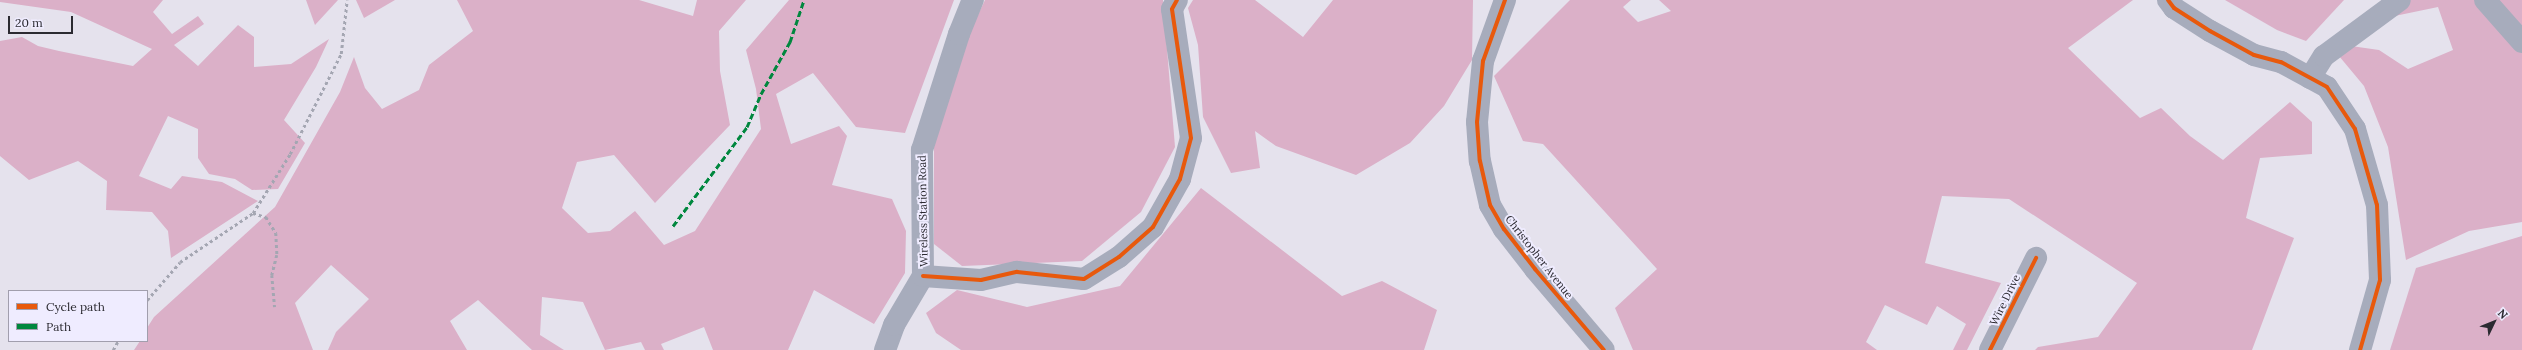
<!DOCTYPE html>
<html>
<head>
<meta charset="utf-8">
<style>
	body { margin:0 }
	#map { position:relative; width:2522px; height:350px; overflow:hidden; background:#e5e2ed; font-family:Lora,serif }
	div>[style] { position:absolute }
	.forest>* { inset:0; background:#dbb0c8 }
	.path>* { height:2.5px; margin-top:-1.25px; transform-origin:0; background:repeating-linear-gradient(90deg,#a4a6b2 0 3px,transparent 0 6px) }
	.minor>* { height:22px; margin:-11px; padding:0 11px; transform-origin:11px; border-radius:11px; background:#a7acbc }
	.quiet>* { height:3px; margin-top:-1.5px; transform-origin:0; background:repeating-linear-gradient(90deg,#00873e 0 6px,transparent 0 9px) }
	.cycleway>* { height:4px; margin:-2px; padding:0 2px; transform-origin:2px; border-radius:2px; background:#e8590c }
	span { translate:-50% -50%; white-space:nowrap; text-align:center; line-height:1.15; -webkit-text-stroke:4px #efecff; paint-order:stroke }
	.street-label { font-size:11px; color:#2b2a31 }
	.legend { position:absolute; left:8px; top:290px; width:140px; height:52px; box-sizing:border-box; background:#efecff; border:1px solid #a19ead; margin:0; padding:5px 7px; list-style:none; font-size:12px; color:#2b2a31 }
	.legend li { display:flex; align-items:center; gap:8px; height:20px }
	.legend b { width:20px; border:1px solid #a19ead }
	.north { position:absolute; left:2474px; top:302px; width:40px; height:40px; -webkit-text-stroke:3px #efecff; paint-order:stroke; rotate:47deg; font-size:11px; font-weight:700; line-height:16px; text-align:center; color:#2b2a31 }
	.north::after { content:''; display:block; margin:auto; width:14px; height:18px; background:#2b2a31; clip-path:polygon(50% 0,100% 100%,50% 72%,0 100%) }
	.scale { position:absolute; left:8px; top:16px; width:65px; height:18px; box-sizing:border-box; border:2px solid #2b2a31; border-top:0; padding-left:5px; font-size:12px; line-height:14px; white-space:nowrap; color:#2b2a31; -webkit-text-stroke:3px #efecff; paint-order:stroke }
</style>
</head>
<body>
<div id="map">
	<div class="forest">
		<i style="clip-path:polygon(0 0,163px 0,153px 12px,172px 34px,198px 16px,204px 24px,174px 45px,198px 66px,238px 25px,254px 37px,254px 67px,291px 64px,329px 39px,316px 67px,284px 120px,305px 143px,278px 189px,252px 190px,235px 179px,209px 174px,198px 158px,198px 129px,168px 116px,139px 176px,171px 189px,182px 176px,222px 182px,258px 201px,171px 258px,168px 231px,152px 212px,106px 210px,107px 181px,78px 161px,29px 180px,0 156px,0 41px,22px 37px,38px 46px,59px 51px,133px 66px,152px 49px,71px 12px,0 2px)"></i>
		<i style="clip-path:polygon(306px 0,338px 0,315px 25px)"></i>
		<i style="clip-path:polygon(356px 0,395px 0,364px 18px)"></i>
		<i style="clip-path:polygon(457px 0,639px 0,693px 16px,697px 0,746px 0,719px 31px,720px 71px,730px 125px,655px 203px,614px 155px,577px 162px,562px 208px,588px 233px,610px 231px,635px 211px,664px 245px,695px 231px,761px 129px,756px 89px,746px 50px,789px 0,954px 0,905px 133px,856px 127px,813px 73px,776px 94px,791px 144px,839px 126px,847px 136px,832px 185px,892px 199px,906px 231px,905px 273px,874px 324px,814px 290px,788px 350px,713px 350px,704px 327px,661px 344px,664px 350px,645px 350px,641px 342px,605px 350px,583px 302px,542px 297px,540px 335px,564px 350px,532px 350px,478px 300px,450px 321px,467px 350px,328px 350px,336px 332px,369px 299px,331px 265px,295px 303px,313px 350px,134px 350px,140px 341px,147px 341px,147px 328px,154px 317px,275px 207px,340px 92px,354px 57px,365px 88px,382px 109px,419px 90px,429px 65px,473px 31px)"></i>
		<i style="clip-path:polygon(985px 0,1163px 0,1175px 147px,1141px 212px,1082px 261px,962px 266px,934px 244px,934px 146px,967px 38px)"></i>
		<i style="clip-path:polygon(1193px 0,1255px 0,1303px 37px,1333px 0,1473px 0,1472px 60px,1444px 106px,1410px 143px,1356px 175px,1276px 146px,1255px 131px,1260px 168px,1231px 173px,1203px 117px,1198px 45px,1188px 8px)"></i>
		<i style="clip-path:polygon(1570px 0,1631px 0,1623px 7px,1638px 22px,1671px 11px,1659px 0,2133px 0,2068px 48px,2140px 118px,2161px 108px,2190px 136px,2223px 160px,2290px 102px,2312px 122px,2312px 154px,2260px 158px,2246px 218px,2294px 238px,2252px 350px,2035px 350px,2038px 347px,2098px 337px,2137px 283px,2009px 199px,1942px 196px,1925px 263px,2001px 283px,1967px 350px,1953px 350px,1966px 324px,1937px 306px,1927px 325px,1885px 305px,1866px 342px,1877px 350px,1633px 350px,1615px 308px,1657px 269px,1543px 144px,1523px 141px,1494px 76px)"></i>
		<i style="clip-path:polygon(2225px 0,2344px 0,2306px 41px,2277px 30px)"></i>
		<i style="clip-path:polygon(2382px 0,2522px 0,2522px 222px,2469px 231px,2406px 260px,2388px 147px,2364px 86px,2339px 56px,2351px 46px,2379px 50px,2408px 69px,2453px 50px,2438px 7px,2361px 23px)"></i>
		<i style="clip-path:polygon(1201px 188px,1342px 296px,1382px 281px,1437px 310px,1424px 350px,961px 350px,936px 333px,926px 313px,957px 290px,1027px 307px,1120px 286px)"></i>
		<i style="clip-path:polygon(2522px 236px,2522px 350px,2390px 350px,2416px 268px)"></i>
	</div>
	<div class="path">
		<i style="left:253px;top:213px;width:14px;rotate:17deg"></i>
		<i style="left:266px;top:217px;width:19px;rotate:58deg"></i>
		<i style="left:276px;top:233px;width:22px;rotate:87deg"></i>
		<i style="left:277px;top:255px;width:21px;rotate:104deg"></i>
		<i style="left:272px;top:275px;width:32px;rotate:85deg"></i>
		<i style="left:147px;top:300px;width:50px;rotate:-49deg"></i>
		<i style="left:180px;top:262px;width:88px;rotate:-33.9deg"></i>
		<i style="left:253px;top:213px;width:70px;rotate:-57.9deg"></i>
		<i style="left:290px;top:154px;width:112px;rotate:-63deg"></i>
		<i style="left:341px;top:54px;width:54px;rotate:-83.7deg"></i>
		<i style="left:113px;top:350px;width:10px;rotate:-61deg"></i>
	</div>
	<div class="minor">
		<i style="left:1505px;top:0;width:65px;rotate:109.8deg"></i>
		<i style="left:1483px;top:61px;width:61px;rotate:95.6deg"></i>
		<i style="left:1477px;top:122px;width:39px;rotate:86deg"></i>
		<i style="left:1480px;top:161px;width:45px;rotate:77.2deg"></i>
		<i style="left:1490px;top:205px;width:28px;rotate:60deg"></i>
		<i style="left:1504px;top:229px;width:51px;rotate:52.2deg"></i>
		<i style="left:1535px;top:269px;width:106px;rotate:49.6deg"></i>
		<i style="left:2168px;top:0;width:10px;rotate:53deg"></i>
		<i style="left:2174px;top:8px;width:43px;rotate:32.6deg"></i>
		<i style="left:2210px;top:31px;width:50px;rotate:28.6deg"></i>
		<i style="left:2254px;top:55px;width:28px;rotate:15deg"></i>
		<i style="left:2281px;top:62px;width:52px;rotate:28.5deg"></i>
		<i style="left:2327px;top:87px;width:50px;rotate:56.3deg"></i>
		<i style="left:2355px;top:129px;width:79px;rotate:73.9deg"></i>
		<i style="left:2377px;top:205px;width:75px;rotate:87.7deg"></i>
		<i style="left:2380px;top:280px;width:73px;rotate:105.9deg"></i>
		<i style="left:2485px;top:0;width:56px;rotate:48.6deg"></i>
		<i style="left:2310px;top:78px;width:26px;rotate:-58deg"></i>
		<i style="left:2324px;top:56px;width:94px;rotate:-36.4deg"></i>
		<i style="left:923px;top:276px;width:58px;rotate:3.9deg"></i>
		<i style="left:981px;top:280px;width:37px;rotate:-13deg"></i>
		<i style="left:1017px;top:272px;width:67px;rotate:6deg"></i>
		<i style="left:1084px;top:279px;width:41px;rotate:-32.2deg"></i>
		<i style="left:1119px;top:257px;width:45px;rotate:-41.4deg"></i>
		<i style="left:1153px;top:227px;width:55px;rotate:-60.6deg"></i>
		<i style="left:1180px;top:179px;width:42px;rotate:-75deg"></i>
		<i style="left:1191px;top:138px;width:130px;rotate:-98.4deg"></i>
		<i style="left:1172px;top:9px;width:10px;rotate:-61deg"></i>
		<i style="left:885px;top:350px;width:27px;rotate:-70deg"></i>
		<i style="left:894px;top:325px;width:57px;rotate:-59.4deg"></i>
		<i style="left:923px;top:276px;width:126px;rotate:-90.5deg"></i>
		<i style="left:922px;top:150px;width:122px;rotate:-72.3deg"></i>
		<i style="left:959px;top:34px;width:37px;rotate:-68deg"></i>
		<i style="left:1990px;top:350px;width:103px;rotate:-63.4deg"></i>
	</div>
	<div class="quiet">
		<i style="left:673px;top:226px;width:124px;rotate:-53.2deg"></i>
		<i style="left:747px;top:127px;width:36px;rotate:-67deg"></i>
		<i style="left:761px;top:94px;width:60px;rotate:-60.9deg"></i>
		<i style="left:790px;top:42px;width:44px;rotate:-71.6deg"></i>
	</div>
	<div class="cycleway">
		<i style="left:1505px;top:0;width:65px;rotate:109.8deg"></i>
		<i style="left:1483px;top:61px;width:61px;rotate:95.6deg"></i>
		<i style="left:1477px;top:122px;width:39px;rotate:86deg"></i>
		<i style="left:1480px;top:161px;width:45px;rotate:77.2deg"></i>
		<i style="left:1490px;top:205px;width:28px;rotate:60deg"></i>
		<i style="left:1504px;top:229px;width:51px;rotate:52.2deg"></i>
		<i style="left:1535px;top:269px;width:106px;rotate:49.6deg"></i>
		<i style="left:2168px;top:0;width:10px;rotate:53deg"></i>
		<i style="left:2174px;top:8px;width:43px;rotate:32.6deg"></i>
		<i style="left:2210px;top:31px;width:50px;rotate:28.6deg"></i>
		<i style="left:2254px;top:55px;width:28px;rotate:15deg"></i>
		<i style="left:2281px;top:62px;width:52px;rotate:28.5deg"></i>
		<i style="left:2327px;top:87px;width:50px;rotate:56.3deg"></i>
		<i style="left:2355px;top:129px;width:79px;rotate:73.9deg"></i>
		<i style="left:2377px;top:205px;width:75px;rotate:87.7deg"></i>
		<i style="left:2380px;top:280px;width:73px;rotate:105.9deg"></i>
		<i style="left:923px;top:276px;width:58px;rotate:3.9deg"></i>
		<i style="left:981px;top:280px;width:37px;rotate:-13deg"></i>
		<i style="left:1017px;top:272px;width:67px;rotate:6deg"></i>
		<i style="left:1084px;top:279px;width:41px;rotate:-32.2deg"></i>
		<i style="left:1119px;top:257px;width:45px;rotate:-41.4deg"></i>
		<i style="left:1153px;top:227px;width:55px;rotate:-60.6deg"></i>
		<i style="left:1180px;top:179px;width:42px;rotate:-75deg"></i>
		<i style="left:1191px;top:138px;width:130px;rotate:-98.4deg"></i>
		<i style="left:1172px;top:9px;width:10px;rotate:-61deg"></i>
		<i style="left:1990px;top:350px;width:103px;rotate:-63.4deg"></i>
	</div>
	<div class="street-label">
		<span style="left:923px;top:211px;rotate:-91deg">Wireless Station Road</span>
		<span style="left:1539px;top:257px;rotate:52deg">Christopher Avenue</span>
		<span style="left:2005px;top:300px;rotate:-64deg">Wire Drive</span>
	</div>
	<ul class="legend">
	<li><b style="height:5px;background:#e8590c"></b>Cycle path</li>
	<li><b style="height:5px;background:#00873e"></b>Path</li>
	</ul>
	<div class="north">N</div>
	<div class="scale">20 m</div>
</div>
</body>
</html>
